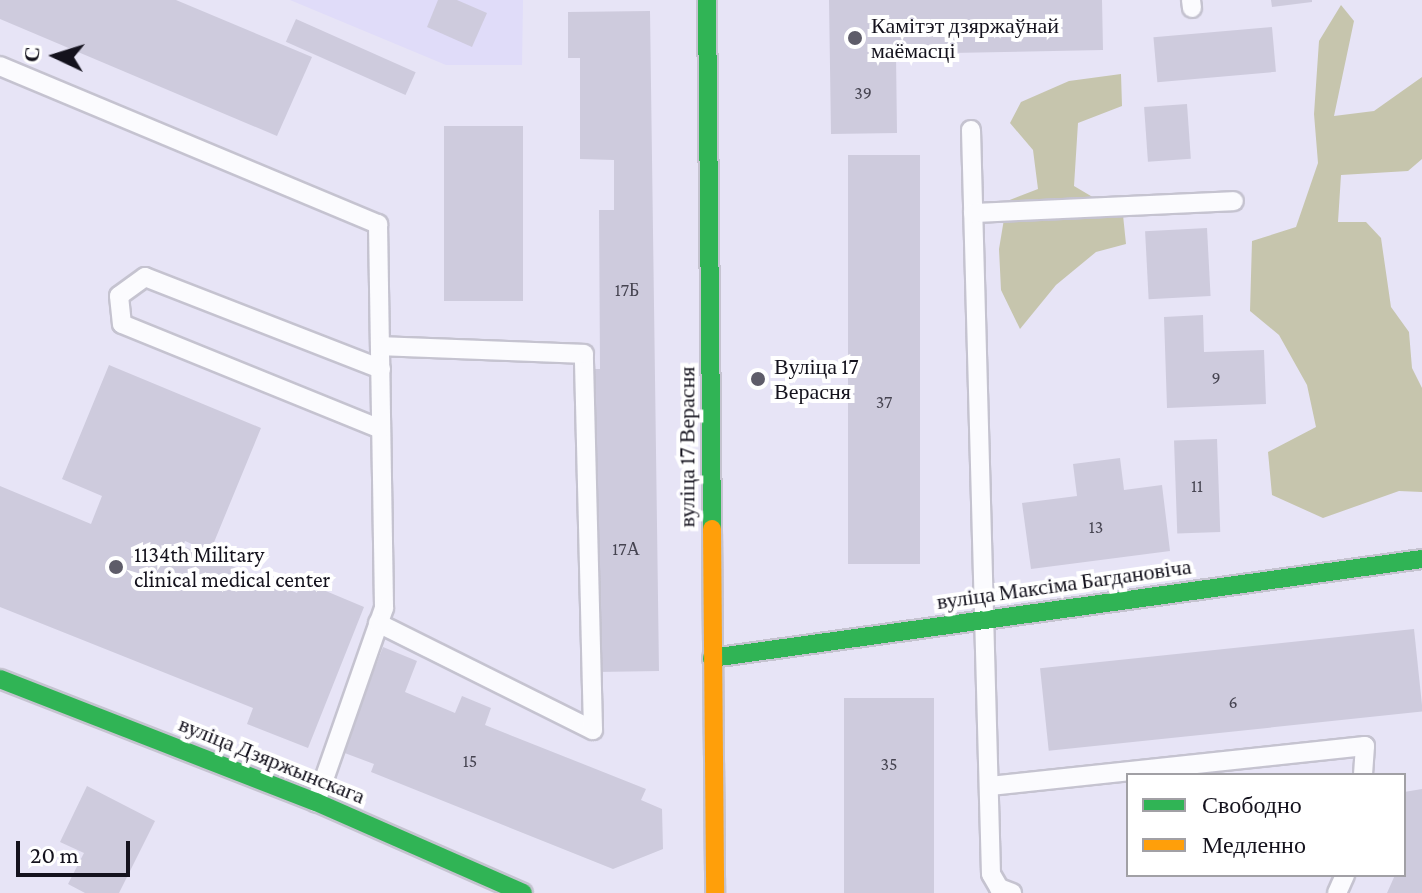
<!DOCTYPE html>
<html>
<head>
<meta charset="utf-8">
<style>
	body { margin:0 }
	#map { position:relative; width:1422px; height:893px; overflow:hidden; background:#e7e4f6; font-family:"Crimson Pro",serif }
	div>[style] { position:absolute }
	.built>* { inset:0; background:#e0dcf9 }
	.forest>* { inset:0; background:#c6c5ad }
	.building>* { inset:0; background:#cecbdd; transform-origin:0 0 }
	.roads { filter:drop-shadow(2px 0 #c5c3d0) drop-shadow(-2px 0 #c5c3d0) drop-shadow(0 2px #c5c3d0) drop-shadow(0 -2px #c5c3d0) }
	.lane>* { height:18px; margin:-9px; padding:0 9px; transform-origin:9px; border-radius:9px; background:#fbfbfe }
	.fast>* { height:18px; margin:-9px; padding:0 9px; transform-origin:9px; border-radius:9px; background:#30b455 }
	.slow>* { height:18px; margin:-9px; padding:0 9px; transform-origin:9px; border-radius:9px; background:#ff9f0a }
	.dots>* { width:22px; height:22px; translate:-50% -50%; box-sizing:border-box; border:4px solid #fff; border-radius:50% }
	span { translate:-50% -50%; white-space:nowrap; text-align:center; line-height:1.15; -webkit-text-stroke:8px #fff; paint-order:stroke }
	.number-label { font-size:18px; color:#464451 }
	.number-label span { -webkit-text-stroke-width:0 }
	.poi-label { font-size:22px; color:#14121d }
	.left { translate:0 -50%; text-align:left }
	.street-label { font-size:22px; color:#14121d }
	.legend { position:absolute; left:1126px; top:773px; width:280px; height:104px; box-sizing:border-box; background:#fff; border:2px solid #a1a0a5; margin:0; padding:10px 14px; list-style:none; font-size:24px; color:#14121d }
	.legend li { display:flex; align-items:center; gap:16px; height:40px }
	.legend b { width:40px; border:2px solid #a1a0a5 }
	.north { position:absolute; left:16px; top:16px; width:80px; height:80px; -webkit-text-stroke:6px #fff; paint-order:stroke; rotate:274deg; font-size:22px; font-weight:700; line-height:32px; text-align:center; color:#14121d }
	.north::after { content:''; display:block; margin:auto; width:28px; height:36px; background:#14121d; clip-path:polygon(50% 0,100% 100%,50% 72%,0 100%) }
	.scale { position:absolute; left:16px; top:841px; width:114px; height:36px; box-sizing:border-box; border:4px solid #14121d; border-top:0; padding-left:10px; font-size:24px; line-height:28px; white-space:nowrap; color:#14121d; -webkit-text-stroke:6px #fff; paint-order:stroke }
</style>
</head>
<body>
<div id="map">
	<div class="built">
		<i style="clip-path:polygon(290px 0,523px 0,522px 65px,446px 65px)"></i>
	</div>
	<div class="forest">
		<i style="clip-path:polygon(1341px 5px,1354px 21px,1334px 116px,1374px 111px,1422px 77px,1422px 159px,1408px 171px,1341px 175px,1338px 222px,1366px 222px,1381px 238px,1391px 307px,1409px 332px,1412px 368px,1422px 388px,1422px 492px,1399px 491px,1323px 518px,1272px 495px,1268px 452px,1316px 427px,1307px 385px,1279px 335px,1250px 311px,1252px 241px,1296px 227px,1318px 163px,1314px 114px,1319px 41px)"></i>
		<i style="clip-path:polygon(1121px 74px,1122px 106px,1078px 123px,1074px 186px,1123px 215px,1126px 244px,1096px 252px,1056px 285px,1020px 329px,1001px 290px,999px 249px,1007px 201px,1038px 189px,1033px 150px,1010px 123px,1021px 102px,1069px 81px)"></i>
	</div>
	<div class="building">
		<i style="clip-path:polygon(0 0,176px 0,312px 57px,277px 136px,0 19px)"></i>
		<i style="clip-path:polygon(438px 0,457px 0,487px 13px,472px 47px,427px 27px)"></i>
		<i style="clip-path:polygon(829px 0,1102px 0,1103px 50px,896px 54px,897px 133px,831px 134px)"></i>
		<i style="clip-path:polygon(1271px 0,1312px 0,1312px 2px,1272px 7px)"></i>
		<i style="clip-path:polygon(650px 11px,659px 671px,597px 672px,592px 369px,600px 369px,599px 210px,614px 210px,614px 160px,580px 159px,580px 58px,568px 58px,568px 12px)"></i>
		<i style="left:296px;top:19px;width:131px;height:25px;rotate:24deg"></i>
		<i style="left:1272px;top:27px;width:45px;height:119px;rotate:85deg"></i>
		<i style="left:1187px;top:104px;width:55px;height:43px;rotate:86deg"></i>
		<i style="left:444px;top:126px;width:79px;height:175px"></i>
		<i style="left:848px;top:155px;width:72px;height:409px"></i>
		<i style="left:1207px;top:228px;width:68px;height:62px;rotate:87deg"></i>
		<i style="clip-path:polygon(1203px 315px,1204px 352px,1264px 350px,1266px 404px,1167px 408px,1164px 317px)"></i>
		<i style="clip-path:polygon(109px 365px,261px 428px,210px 552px,185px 541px,183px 546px,297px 593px,302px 581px,364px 607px,308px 748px,247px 724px,253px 708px,0 607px,0 486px,91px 524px,102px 496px,62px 479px)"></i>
		<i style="left:1217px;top:439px;width:93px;height:43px;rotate:88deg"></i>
		<i style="clip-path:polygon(1120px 458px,1124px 490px,1162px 485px,1170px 551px,1031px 569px,1022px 503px,1077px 496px,1073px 464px)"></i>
		<i style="left:1414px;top:629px;width:83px;height:376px;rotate:84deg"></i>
		<i style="clip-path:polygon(383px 647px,417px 661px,405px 692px,455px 713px,462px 696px,491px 708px,485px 725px,646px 789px,641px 800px,662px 809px,663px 849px,613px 869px,371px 772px,374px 764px,342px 752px)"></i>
		<i style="left:844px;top:698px;width:90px;height:195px"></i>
		<i style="clip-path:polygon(87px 786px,155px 821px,119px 893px,85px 893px,68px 884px,84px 853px,60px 842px)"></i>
		<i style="clip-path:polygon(1422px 789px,1422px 893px,1387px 893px,1395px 875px,1404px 875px,1404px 792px)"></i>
	</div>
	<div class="roads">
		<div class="lane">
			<i style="left:1191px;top:0;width:8px;rotate:83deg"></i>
			<i style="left:0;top:66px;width:410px;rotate:22.7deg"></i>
			<i style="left:378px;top:224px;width:384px;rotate:89.1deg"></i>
			<i style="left:384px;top:608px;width:206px;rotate:109.3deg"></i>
			<i style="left:971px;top:130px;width:744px;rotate:88.46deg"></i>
			<i style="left:991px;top:874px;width:16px;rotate:60deg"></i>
			<i style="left:999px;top:888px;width:14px;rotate:21deg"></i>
			<i style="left:973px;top:213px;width:261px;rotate:-2.6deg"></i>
			<i style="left:381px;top:369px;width:253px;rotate:-158.7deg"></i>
			<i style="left:145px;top:277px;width:32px;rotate:144deg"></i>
			<i style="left:119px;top:296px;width:28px;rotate:84deg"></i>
			<i style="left:122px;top:324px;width:279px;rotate:22.1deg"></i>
			<i style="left:378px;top:623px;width:240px;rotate:26.5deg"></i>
			<i style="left:593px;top:730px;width:376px;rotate:-91.4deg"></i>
			<i style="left:584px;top:354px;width:204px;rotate:-177.8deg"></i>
			<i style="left:990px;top:786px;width:377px;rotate:-6.1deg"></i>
			<i style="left:1365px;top:746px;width:29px;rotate:94deg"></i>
			<i style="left:1337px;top:893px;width:20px;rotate:-66deg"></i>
		</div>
		<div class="fast">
			<i style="left:707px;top:0;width:529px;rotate:89.46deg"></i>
			<i style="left:712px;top:658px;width:717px;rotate:-7.94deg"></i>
			<i style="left:0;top:679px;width:339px;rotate:21.3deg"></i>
			<i style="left:316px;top:802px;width:226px;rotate:23.7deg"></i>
		</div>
		<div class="slow">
			<i style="left:712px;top:529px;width:364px;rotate:89.5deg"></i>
		</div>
	</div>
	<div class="dots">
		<i style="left:855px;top:38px;background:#5e5c69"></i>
		<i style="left:758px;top:379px;background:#5e5c69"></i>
		<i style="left:116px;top:567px;background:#5e5c69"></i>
	</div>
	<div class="number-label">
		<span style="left:863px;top:93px">39</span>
		<span style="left:627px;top:290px">17Б</span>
		<span style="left:1216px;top:378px">9</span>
		<span style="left:884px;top:402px">37</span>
		<span style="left:1197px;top:486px">11</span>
		<span style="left:1096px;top:527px">13</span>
		<span style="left:626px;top:549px">17А</span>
		<span style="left:1233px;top:702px">6</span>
		<span style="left:470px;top:761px">15</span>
		<span style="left:889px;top:764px">35</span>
	</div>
	<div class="poi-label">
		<span class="left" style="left:871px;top:38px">Камітэт дзяржаўнай<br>маёмасці</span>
		<span class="left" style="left:774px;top:379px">Вуліца 17<br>Верасня</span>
		<span class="left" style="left:134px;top:567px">1134th Military<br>clinical medical center</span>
	</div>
	<div class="street-label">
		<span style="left:687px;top:447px;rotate:-90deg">вуліца 17 Верасня</span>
		<span style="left:1064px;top:584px;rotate:-8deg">вуліца Максіма Багдановіча</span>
		<span style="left:272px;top:760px;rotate:22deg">вуліца Дзяржынскага</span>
	</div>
	<ul class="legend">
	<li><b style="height:10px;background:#30b455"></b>Свободно</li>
	<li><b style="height:10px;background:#ff9f0a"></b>Медленно</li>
	</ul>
	<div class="north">С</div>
	<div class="scale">20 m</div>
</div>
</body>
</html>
